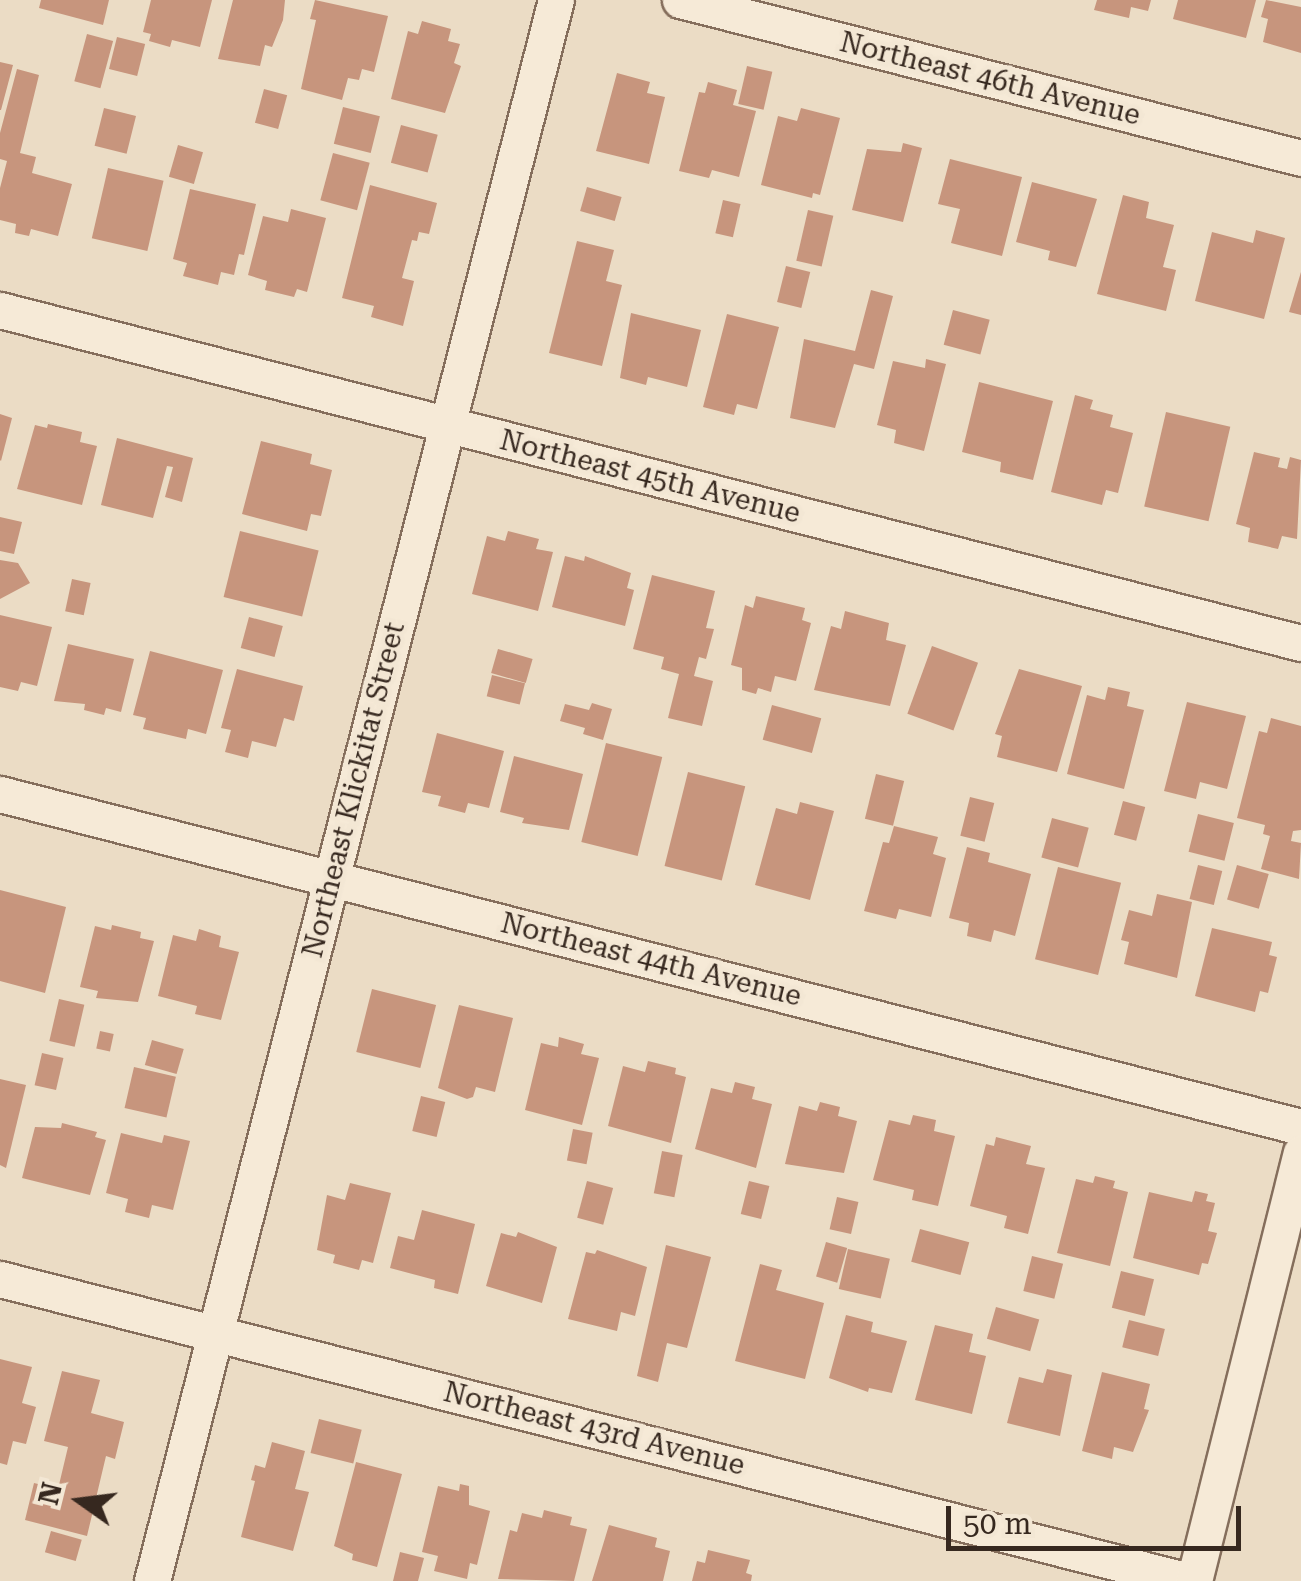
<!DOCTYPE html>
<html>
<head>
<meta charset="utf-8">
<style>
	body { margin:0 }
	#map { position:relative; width:1301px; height:1581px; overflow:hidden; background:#ebdcc5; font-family:"Roboto Serif",serif }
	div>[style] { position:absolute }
	.building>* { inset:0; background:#c7957d; transform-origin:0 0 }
	.roads { filter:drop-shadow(2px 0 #856e5c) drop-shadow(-2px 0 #856e5c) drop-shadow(0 2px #856e5c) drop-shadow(0 -2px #856e5c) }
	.minor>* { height:35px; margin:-17.5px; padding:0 17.5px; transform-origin:17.5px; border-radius:17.5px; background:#f6ead7 }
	span { translate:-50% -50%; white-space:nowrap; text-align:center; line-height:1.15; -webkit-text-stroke:9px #f3e7d4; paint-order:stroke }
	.street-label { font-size:28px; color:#36281f }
	.north { position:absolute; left:30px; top:1451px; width:100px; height:100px; -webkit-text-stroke:8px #f3e7d4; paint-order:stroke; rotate:284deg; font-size:28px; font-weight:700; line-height:40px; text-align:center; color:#36281f }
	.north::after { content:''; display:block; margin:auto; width:35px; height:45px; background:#36281f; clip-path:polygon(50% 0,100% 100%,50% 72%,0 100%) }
	.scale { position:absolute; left:946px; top:1506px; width:295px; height:45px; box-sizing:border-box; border:5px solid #36281f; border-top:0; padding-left:12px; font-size:30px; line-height:35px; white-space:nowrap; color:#36281f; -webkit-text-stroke:8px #f3e7d4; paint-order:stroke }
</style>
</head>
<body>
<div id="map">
	<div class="building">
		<i style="clip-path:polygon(41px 0,109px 0,103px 25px,39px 8px)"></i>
		<i style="clip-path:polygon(151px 0,212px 0,200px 47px,172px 40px,170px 47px,149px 41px,151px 34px,143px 32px)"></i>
		<i style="clip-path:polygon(233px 0,285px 0,283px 20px,272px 47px,265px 45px,260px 66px,218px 59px)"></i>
		<i style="clip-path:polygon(315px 0,388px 16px,374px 72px,362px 69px,359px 80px,348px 78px,342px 100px,301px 89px,316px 20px,310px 19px)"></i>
		<i style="clip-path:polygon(1097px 0,1151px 0,1148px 11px,1131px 7px,1129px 18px,1094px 10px)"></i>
		<i style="clip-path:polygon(1178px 0,1256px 0,1246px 38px,1173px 19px)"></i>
		<i style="clip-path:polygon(1266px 0,1301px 7px,1301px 53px,1263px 42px,1268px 19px,1261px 17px)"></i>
		<i style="clip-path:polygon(422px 21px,451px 29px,448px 41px,460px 44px,454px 63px,461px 66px,445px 113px,391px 99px,408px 31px,418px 34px)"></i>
		<i style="left:87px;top:34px;width:27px;height:49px;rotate:15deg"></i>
		<i style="left:117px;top:37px;width:29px;height:33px;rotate:14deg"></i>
		<i style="clip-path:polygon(0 62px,13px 65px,1px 110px,0 110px)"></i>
		<i style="left:747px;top:66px;width:26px;height:39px;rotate:13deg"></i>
		<i style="clip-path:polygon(17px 69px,39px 75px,20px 153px,36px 157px,32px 173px,72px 184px,58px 236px,31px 229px,29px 236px,15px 233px,16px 224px,0 220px,0 188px,7px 161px,0 159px,0 133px)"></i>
		<i style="clip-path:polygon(617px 73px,650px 82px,647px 93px,665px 97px,649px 164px,596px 151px)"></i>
		<i style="clip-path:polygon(708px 82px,737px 90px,733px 105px,756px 111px,739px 177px,712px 170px,709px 178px,679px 171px,699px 92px,705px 93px)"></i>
		<i style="left:264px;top:89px;width:24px;height:35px;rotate:15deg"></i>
		<i style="left:343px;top:107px;width:38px;height:38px;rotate:14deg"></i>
		<i style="left:104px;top:108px;width:33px;height:39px;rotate:14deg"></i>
		<i style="clip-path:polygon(801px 108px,840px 118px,820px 195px,813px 193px,812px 198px,761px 185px,778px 116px,797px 121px)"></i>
		<i style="left:401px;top:125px;width:38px;height:39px;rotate:15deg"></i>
		<i style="clip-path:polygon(903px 143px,922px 148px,903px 222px,852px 210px,867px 149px,901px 152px)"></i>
		<i style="left:178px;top:145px;width:26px;height:33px;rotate:16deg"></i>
		<i style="left:333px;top:153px;width:38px;height:49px;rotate:15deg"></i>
		<i style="clip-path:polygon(950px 159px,1022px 177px,1002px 256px,951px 243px,960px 209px,938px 204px)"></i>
		<i style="left:108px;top:168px;width:57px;height:72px;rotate:13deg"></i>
		<i style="clip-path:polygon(1032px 182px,1097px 199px,1076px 267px,1048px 260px,1050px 251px,1016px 242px)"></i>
		<i style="clip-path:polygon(370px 185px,437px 203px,429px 234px,419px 232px,417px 241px,412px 240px,402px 278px,414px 281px,403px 326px,371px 317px,374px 306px,342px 298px)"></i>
		<i style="left:587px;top:187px;width:36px;height:25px;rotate:16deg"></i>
		<i style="clip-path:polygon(190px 189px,256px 204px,244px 255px,239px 254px,234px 275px,221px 272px,218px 285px,183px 276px,187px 263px,173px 259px)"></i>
		<i style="clip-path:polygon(1123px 195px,1149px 202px,1146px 218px,1174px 225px,1163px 267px,1176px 270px,1166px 311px,1097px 294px)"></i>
		<i style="left:723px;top:200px;width:18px;height:34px;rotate:13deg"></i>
		<i style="clip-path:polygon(291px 209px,326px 218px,307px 292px,297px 289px,294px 297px,265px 290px,267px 281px,248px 275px,263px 216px,288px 222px)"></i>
		<i style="left:808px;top:210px;width:26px;height:52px;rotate:13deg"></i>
		<i style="clip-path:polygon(1256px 230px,1285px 238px,1264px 319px,1195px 301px,1212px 232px,1253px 243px)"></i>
		<i style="clip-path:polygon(577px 241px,614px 250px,606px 281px,622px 285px,602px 366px,549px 353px)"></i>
		<i style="left:786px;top:266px;width:25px;height:37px;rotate:14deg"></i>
		<i style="clip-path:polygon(1301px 272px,1301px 315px,1289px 312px)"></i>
		<i style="clip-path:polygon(871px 290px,893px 296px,874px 369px,854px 364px,835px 428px,790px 418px,804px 339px,855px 351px)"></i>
		<i style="left:953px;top:310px;width:38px;height:36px;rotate:15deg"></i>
		<i style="clip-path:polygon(631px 313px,701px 330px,687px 387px,648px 377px,646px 385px,620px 378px)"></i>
		<i style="clip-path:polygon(727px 314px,779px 327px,757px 409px,737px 404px,734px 415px,703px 407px)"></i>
		<i style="clip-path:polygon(926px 359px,946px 364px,924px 451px,894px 443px,896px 430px,877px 425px,893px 361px,925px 368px)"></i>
		<i style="clip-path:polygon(979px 382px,1053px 401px,1033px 480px,1000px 472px,1001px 462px,962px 452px)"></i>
		<i style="clip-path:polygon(1075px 395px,1093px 400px,1090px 409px,1113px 415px,1110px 427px,1133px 433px,1118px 493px,1106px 490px,1102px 505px,1051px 492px)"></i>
		<i style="left:1166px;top:412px;width:66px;height:97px;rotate:13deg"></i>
		<i style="clip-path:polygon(0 414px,12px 418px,1px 461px,0 460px)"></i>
		<i style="clip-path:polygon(48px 424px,82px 432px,80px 442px,97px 446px,82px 505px,17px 489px,35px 425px,47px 428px)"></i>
		<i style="clip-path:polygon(117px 438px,193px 458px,182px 502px,165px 497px,173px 467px,167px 466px,153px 518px,101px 505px)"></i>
		<i style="clip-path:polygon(261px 441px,312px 454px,310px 464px,332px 470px,321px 516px,311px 514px,307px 531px,242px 514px)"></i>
		<i style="clip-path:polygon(1254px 452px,1280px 458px,1278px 467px,1287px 469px,1290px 457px,1301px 460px,1297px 539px,1282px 536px,1278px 549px,1248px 542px,1250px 528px,1236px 524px)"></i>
		<i style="clip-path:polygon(0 517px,22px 522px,14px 554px,0 551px)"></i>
		<i style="left:240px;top:531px;width:81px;height:68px;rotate:14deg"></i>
		<i style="clip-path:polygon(508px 531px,539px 539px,536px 549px,553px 552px,538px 611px,472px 594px,487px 536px,505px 541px)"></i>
		<i style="clip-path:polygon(565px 556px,584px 561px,585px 556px,631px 573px,627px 588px,634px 590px,625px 626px,552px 607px)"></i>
		<i style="clip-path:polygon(0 560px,18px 563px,30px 583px,0 599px)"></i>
		<i style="clip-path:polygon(652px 575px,715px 591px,706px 628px,714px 629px,706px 659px,699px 657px,694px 676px,713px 681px,702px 726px,668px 718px,679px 674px,661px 669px,664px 657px,633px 649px)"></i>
		<i style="left:72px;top:579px;width:19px;height:33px;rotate:12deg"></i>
		<i style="clip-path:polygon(756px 596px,805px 608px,802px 620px,811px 623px,796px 681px,775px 676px,771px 692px,758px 688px,756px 694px,742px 690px,742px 668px,731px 665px,745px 605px,753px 608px)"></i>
		<i style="clip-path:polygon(845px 611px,889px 623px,886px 640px,906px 645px,890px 706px,814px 690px,831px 626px,841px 629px)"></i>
		<i style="clip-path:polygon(0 615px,52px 627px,37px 686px,21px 682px,18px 691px,0 687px)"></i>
		<i style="left:249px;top:617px;width:35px;height:32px;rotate:15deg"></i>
		<i style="clip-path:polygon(68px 644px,134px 659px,121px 712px,106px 708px,104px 715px,84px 710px,85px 704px,54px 701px)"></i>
		<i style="left:932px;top:646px;width:49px;height:72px;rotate:20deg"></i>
		<i style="left:498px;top:649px;width:36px;height:25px;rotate:16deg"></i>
		<i style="clip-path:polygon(150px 651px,223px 670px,206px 734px,188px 729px,186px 739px,143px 729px,146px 718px,133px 715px)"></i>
		<i style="clip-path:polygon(237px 669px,303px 686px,294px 721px,284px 718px,276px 747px,252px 741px,248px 758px,225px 752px,231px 730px,221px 728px)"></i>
		<i style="clip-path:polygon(1019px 669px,1082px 686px,1057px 772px,997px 757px,1002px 736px,995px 734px)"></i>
		<i style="left:492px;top:675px;width:34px;height:22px;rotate:14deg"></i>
		<i style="clip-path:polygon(1108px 687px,1130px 692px,1127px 706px,1144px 710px,1124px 789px,1067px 774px,1087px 695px,1105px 700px)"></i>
		<i style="clip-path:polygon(1187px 702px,1246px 716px,1227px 789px,1200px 782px,1196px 799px,1164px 791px)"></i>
		<i style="clip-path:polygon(592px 703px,612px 709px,603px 740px,583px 734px,585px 728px,560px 721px,565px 704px,589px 710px)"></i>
		<i style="left:772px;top:705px;width:51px;height:36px;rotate:15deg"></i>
		<i style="clip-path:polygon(1271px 718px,1301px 726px,1301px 830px,1293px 831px,1291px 841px,1301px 843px,1299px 879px,1261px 869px,1270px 836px,1263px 834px,1265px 825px,1237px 818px,1259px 731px,1267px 733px)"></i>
		<i style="clip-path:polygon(437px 733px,504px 751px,489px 808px,468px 803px,465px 813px,438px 806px,441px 796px,422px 792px)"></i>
		<i style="left:606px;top:743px;width:58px;height:102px;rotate:14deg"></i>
		<i style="clip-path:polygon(514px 756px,583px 774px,569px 830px,522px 823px,524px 818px,500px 812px)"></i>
		<i style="left:688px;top:772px;width:59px;height:97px;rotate:14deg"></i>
		<i style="left:876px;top:774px;width:29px;height:46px;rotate:14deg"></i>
		<i style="left:970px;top:797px;width:25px;height:40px;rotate:14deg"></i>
		<i style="left:1123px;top:801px;width:23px;height:35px;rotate:15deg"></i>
		<i style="clip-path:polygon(800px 802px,834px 811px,810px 900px,755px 885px,776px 808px,797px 814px)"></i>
		<i style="left:1198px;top:814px;width:37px;height:39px;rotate:14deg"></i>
		<i style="left:1052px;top:818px;width:38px;height:41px;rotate:15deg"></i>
		<i style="clip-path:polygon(894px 826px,938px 837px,933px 854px,946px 858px,931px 917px,899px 909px,896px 919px,864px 911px,883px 842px,889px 843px)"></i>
		<i style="clip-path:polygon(967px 847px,990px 853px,988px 862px,1031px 874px,1015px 936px,994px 930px,991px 942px,967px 936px,969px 923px,949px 918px)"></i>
		<i style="left:1198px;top:865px;width:25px;height:35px;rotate:14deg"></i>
		<i style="left:1237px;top:865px;width:33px;height:36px;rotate:16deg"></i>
		<i style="left:1058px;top:867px;width:65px;height:95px;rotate:14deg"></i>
		<i style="clip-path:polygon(0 890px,66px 907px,45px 993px,0 981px)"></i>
		<i style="clip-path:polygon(1157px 894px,1192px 902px,1177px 978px,1124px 964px,1129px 942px,1121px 940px,1129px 910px,1152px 916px)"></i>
		<i style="clip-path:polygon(112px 925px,141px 932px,140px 938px,154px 941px,138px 1002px,96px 998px,98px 991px,80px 987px,95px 926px,111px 930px)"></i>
		<i style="clip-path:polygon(1212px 928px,1272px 942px,1269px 955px,1277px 957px,1268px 993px,1260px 991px,1255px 1012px,1195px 996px)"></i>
		<i style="clip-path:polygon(199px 929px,221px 936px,219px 947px,239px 952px,221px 1020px,195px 1014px,197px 1006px,158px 996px,173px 935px,196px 941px)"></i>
		<i style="left:372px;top:989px;width:66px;height:65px;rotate:14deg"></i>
		<i style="left:59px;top:999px;width:26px;height:43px;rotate:13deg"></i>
		<i style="clip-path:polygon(459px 1005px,513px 1018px,495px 1092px,476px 1087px,473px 1097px,467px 1099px,438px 1088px)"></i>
		<i style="left:100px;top:1031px;width:14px;height:18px;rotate:12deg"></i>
		<i style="clip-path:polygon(559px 1037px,584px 1044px,581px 1054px,599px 1058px,582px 1125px,525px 1110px,541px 1043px,558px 1047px)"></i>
		<i style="left:152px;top:1040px;width:33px;height:26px;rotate:16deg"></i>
		<i style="left:42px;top:1053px;width:22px;height:33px;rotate:13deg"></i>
		<i style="clip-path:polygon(648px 1061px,676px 1068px,675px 1074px,686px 1077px,671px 1143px,608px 1126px,623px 1066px,645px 1072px)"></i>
		<i style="left:134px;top:1067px;width:43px;height:42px;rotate:13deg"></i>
		<i style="clip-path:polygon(0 1079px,26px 1085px,6px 1168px,0 1165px)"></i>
		<i style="clip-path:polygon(735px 1082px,755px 1087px,752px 1099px,772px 1104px,756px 1168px,695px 1149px,711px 1088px,732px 1093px)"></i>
		<i style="left:421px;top:1096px;width:25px;height:36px;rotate:14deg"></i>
		<i style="clip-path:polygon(820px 1102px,840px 1107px,838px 1116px,857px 1121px,844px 1173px,785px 1164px,799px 1106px,817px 1111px)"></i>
		<i style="clip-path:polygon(913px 1115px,936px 1120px,934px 1131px,955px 1136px,938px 1206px,912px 1200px,914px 1190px,873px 1180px,889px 1120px,910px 1125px)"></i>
		<i style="clip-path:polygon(62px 1123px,97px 1132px,95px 1137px,106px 1140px,90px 1195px,22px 1178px,35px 1127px,61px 1128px)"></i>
		<i style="left:573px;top:1129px;width:20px;height:32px;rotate:11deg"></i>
		<i style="clip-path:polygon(121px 1133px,162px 1143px,164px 1135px,190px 1141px,173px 1210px,152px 1205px,149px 1218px,125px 1212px,128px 1199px,106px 1193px)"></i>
		<i style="clip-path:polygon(996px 1137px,1031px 1146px,1026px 1164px,1045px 1168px,1028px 1234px,1004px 1228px,1007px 1216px,970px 1206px,986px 1144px,994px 1146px)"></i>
		<i style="left:662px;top:1151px;width:21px;height:43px;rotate:11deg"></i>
		<i style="clip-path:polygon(1095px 1176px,1115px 1181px,1113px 1188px,1128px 1192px,1110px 1266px,1057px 1253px,1076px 1179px,1093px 1183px)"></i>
		<i style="left:587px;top:1181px;width:27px;height:38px;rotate:15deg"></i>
		<i style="left:749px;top:1181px;width:21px;height:34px;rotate:14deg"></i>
		<i style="clip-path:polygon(350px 1183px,391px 1193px,373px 1263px,362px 1260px,359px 1270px,333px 1263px,335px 1255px,317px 1250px,327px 1195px,345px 1200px)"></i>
		<i style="clip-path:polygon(1195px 1191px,1208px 1194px,1206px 1201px,1215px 1203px,1208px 1231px,1217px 1233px,1208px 1264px,1202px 1263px,1199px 1275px,1133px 1258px,1149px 1192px,1192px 1202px)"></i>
		<i style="left:837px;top:1197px;width:22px;height:33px;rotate:13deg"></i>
		<i style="clip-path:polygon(422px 1210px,475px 1224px,458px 1294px,434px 1288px,435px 1280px,390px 1268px,398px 1236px,414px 1240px)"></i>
		<i style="left:920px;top:1229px;width:51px;height:34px;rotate:15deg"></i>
		<i style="clip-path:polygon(518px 1232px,557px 1247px,542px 1303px,486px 1286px,501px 1233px,516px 1237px)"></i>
		<i style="left:826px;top:1242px;width:22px;height:36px;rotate:16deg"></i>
		<i style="clip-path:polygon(666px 1245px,711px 1257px,687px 1348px,667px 1343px,658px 1382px,637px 1376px)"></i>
		<i style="left:848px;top:1249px;width:43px;height:41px;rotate:13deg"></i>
		<i style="clip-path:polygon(597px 1250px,647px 1267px,635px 1316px,621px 1312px,617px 1331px,568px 1319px,586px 1252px,595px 1254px)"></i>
		<i style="left:1032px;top:1256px;width:32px;height:36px;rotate:14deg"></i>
		<i style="clip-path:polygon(760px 1264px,782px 1270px,776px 1290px,824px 1303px,805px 1379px,735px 1361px)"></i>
		<i style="left:1121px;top:1271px;width:34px;height:38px;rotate:14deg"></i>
		<i style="left:996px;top:1307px;width:45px;height:33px;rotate:16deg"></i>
		<i style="clip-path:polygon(846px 1315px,873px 1322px,871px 1332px,907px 1341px,892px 1393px,869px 1388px,868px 1392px,829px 1378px)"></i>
		<i style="left:1129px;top:1320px;width:37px;height:28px;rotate:14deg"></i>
		<i style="clip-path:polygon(935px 1325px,973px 1334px,969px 1352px,986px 1356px,972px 1414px,915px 1400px)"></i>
		<i style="clip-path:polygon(0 1359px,32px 1367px,22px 1403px,36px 1407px,26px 1444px,13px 1441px,7px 1465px,0 1463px)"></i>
		<i style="clip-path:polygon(1047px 1369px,1072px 1375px,1060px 1436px,1007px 1423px,1019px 1377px,1043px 1383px)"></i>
		<i style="clip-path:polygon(62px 1371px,100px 1380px,91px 1413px,124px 1422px,115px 1459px,106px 1456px,87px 1536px,25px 1520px,34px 1483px,58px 1489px,68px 1447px,44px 1441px)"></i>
		<i style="clip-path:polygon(1102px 1372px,1150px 1384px,1144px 1409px,1149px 1410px,1133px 1452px,1114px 1447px,1112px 1459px,1082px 1451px)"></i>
		<i style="left:319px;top:1419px;width:44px;height:35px;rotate:14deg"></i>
		<i style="clip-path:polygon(272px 1442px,305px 1451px,295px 1489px,309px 1492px,293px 1551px,241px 1537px,255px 1481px,251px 1480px,255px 1465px,265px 1468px)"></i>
		<i style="clip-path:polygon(356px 1462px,402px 1474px,377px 1567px,352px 1560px,353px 1554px,334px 1546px)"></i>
		<i style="clip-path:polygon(460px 1484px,469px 1486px,469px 1505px,490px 1511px,477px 1565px,470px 1563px,467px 1579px,434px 1571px,438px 1556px,422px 1552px,438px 1486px,459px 1491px)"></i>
		<i style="clip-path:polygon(544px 1510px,572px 1517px,570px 1525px,587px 1529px,574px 1581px,498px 1579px,510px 1530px,517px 1532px,522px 1513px,542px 1518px)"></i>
		<i style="clip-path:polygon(609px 1525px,657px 1538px,655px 1547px,670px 1551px,663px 1581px,592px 1581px)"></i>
		<i style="left:51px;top:1531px;width:32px;height:22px;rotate:16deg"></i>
		<i style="clip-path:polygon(708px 1550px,750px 1560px,746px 1573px,752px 1575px,751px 1581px,692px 1581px,697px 1561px,705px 1563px)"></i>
		<i style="clip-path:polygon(400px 1552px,424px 1558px,418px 1581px,393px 1581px)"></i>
	</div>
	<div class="roads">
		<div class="minor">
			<i style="left:680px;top:0;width:641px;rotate:14.27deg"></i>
			<i style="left:0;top:310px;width:1343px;rotate:14.36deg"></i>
			<i style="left:0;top:794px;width:1343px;rotate:14.36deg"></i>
			<i style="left:0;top:1279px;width:1227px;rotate:14.25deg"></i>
			<i style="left:152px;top:1581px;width:1632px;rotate:-75.67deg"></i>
			<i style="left:1194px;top:1581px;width:441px;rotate:-76deg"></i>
		</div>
	</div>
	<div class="street-label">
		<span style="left:990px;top:79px;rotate:14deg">Northeast 46th Avenue</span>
		<span style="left:650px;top:477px;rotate:14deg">Northeast 45th Avenue</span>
		<span style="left:354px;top:790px;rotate:-76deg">Northeast Klickitat Street</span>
		<span style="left:651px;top:960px;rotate:14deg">Northeast 44th Avenue</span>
		<span style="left:594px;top:1429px;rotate:14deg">Northeast 43rd Avenue</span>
	</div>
	<div class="north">N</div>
	<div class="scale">50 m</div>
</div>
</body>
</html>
